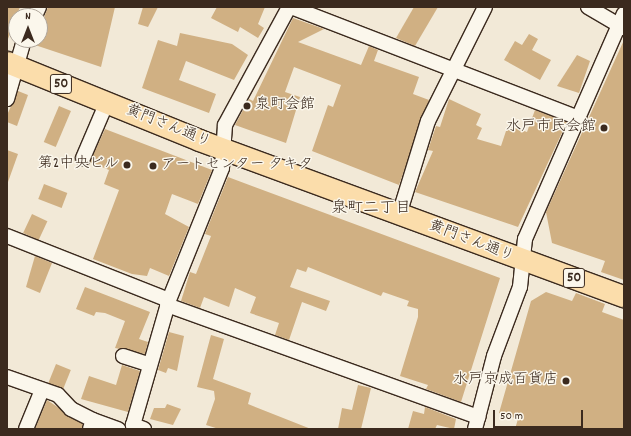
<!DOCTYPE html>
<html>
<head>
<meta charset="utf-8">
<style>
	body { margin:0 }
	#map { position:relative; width:631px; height:436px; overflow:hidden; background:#f2e9d7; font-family:Dekko,"Klee One",sans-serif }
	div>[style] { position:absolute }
	.building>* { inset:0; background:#d0b083; transform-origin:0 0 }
	.roads { filter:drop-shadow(1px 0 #3b2a1e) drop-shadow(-1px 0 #3b2a1e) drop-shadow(0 1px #3b2a1e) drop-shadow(0 -1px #3b2a1e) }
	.minor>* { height:14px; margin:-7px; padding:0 7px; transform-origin:7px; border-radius:7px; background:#fbf7ec }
	.highway>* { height:21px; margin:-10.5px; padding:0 10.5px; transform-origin:10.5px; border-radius:10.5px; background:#fbddab }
	.dots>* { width:11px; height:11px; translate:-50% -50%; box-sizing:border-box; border:2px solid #fbf7ec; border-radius:50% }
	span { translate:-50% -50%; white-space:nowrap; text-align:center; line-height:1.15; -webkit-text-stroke:3px #fbf7ec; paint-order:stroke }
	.shield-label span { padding:1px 3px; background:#fbf7ec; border:1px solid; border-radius:3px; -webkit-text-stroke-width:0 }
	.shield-label { font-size:14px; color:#3b2a1e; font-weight:700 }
	.poi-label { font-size:15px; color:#3b2a1e }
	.left { translate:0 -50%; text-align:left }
	.right { translate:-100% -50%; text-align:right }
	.street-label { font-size:15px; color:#3b2a1e }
	.neighbourhood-label { font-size:16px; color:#3b2a1e }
	.frame { position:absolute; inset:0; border:8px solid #3b2a1e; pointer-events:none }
	.north { position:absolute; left:8px; top:8px; width:40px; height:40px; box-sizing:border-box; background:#fbf7ec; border:1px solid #aea59a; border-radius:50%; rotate:0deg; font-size:11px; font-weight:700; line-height:16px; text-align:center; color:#3b2a1e }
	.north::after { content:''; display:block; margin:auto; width:14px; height:18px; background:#3b2a1e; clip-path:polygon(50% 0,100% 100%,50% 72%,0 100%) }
	.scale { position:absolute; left:493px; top:410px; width:90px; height:18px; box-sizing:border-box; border:2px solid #3b2a1e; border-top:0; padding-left:5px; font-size:12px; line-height:14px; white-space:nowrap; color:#3b2a1e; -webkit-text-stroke:3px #fbf7ec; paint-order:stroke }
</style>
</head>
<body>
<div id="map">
	<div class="building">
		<i style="clip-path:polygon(7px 7px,20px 7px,8px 39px,7px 39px)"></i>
		<i style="clip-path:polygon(48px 7px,115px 7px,101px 67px,32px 44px,32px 40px,40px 40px,40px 28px)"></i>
		<i style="clip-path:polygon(143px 7px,158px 7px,148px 27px,138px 24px)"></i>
		<i style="clip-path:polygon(217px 7px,265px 7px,258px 24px,264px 28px,258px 38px,240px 27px,238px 32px,211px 18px)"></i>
		<i style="clip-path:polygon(414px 7px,438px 7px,415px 46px,396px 38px)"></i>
		<i style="clip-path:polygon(293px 18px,324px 29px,298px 42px,361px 65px,369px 46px,378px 50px,374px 61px,419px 77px,413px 94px,429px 100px,399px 185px,312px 151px,328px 105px,333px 107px,341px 85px,294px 67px,285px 92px,300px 97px,286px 143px,235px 125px,249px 99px,253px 101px)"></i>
		<i style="clip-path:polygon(180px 33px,232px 44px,248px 55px,234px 80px,186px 61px,179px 80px,216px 94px,209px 113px,142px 88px,158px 40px,177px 46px)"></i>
		<i style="clip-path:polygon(529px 34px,538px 39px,532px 50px,551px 60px,540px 80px,504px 60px,515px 41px,522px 45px)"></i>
		<i style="clip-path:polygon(624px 40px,624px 280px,601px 272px,605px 261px,552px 243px,546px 212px)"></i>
		<i style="clip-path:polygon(577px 55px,590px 61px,579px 93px,557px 86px)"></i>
		<i style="clip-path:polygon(18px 91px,28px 95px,17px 126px,7px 122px,7px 115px)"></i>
		<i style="clip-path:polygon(449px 99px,481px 114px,476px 125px,482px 128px,477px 139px,501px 146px,508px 125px,527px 132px,535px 110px,567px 122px,518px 227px,415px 192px,433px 151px,428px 150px,436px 126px,440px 127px)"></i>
		<i style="left:59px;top:106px;width:13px;height:39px;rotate:23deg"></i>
		<i style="clip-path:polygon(105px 129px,212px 170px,198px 204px,172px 194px,165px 214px,189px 227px,169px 276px,150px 268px,147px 276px,132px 274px,93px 259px,119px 190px,104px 184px,109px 170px,90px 162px)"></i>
		<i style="clip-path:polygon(7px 150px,18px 154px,8px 182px,7px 182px)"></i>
		<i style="clip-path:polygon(228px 177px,500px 278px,461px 402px,426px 389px,428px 385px,400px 376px,418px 317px,418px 309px,407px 306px,409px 301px,383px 292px,381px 296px,308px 267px,306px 272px,297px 269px,290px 287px,330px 301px,326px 311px,302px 302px,289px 340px,275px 335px,279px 323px,250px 313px,256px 297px,235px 288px,229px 307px,204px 297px,200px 308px,181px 301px,190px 272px,196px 274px,211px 236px,205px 234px)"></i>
		<i style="left:44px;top:184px;width:25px;height:16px;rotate:21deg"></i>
		<i style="left:32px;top:214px;width:17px;height:21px;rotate:25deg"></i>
		<i style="clip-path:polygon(35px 256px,52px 263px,40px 293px,26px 287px)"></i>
		<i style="clip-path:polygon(85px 287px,150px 312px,139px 339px,148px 342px,145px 354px,115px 348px,125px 321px,105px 313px,96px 312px,94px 316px,76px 309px)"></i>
		<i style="clip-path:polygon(546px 292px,572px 301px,576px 293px,605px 304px,602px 312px,624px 320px,624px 429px,515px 429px,518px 419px,499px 413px,531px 301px)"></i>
		<i style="clip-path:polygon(169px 332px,184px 336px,177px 371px,168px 368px,166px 373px,158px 370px)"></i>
		<i style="clip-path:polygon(211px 335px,224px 339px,213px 379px,251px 393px,248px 404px,311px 429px,219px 429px,206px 425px,215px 399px,214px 391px,197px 387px)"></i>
		<i style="left:56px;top:364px;width:16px;height:21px;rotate:22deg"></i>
		<i style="clip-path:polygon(122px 365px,140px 371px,128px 412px,81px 399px,89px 376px,116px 385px)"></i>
		<i style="clip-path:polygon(358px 385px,371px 388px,361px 429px,338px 429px,342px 408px,352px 410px)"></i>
		<i style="clip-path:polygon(47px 400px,83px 424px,82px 429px,35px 429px)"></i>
		<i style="clip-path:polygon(167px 404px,181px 409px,173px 425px,150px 419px,154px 408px,165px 408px)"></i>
		<i style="clip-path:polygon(425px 407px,456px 419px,454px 429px,437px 425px,435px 429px,408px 429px,413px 411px,424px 414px)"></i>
	</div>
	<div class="roads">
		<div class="minor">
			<i style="left:291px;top:7px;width:309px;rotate:21.1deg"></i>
			<i style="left:588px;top:7px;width:42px;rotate:30.3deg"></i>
			<i style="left:35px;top:16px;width:10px;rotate:-66deg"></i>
			<i style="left:7px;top:99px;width:61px;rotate:-73.9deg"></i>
			<i style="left:83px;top:158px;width:61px;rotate:-66.8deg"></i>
			<i style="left:399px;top:215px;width:98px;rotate:-72.9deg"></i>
			<i style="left:428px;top:121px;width:127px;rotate:-63.4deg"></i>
			<i style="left:7px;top:236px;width:174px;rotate:21.6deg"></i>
			<i style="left:167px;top:305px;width:331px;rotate:19.8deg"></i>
			<i style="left:123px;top:356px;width:28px;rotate:18deg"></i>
			<i style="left:7px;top:377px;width:54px;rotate:19.4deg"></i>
			<i style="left:58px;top:395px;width:19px;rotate:47deg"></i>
			<i style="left:71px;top:409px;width:25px;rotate:27deg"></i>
			<i style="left:26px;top:429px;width:42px;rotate:-67.7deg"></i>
			<i style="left:90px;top:429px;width:9px;rotate:-72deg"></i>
			<i style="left:93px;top:420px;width:27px;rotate:20deg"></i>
			<i style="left:144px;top:429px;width:12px;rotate:-160deg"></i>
			<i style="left:133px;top:425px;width:130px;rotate:-73.9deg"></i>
			<i style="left:169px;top:300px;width:142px;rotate:-68.1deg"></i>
			<i style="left:222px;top:168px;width:43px;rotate:-86deg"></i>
			<i style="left:225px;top:125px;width:134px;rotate:-61.5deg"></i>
			<i style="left:475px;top:429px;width:75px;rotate:-75.4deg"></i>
			<i style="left:494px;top:356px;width:74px;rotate:-69.4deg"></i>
			<i style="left:520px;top:287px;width:48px;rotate:-84.1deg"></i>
			<i style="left:525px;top:239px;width:246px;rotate:-66.3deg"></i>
		</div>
		<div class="highway">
			<i style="left:7px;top:62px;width:207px;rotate:22.1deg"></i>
			<i style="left:199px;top:140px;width:453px;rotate:20.2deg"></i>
		</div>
	</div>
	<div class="dots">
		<i style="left:247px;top:106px;background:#3b2a1e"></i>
		<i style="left:604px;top:128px;background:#3b2a1e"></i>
		<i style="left:127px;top:165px;background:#3b2a1e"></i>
		<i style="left:153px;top:166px;background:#3b2a1e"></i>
		<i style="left:566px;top:381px;background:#3b2a1e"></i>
	</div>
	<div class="shield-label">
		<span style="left:61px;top:84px">50</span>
		<span style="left:574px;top:278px">50</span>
	</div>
	<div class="poi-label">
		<span class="left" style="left:255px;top:106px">泉町会館</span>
		<span class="right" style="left:596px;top:128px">水戸市民会館</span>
		<span class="right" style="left:119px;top:165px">第2中央ビル</span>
		<span class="left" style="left:161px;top:166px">アートセンター タキタ</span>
		<span class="right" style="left:558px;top:381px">水戸京成百貨店</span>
	</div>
	<div class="street-label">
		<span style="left:168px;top:127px;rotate:22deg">黄門さん通り</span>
		<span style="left:471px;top:242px;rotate:21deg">黄門さん通り</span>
	</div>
	<div class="neighbourhood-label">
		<span style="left:371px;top:209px">泉町二丁目</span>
	</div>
	<div class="frame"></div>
	<div class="north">N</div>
	<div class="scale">50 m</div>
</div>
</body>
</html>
